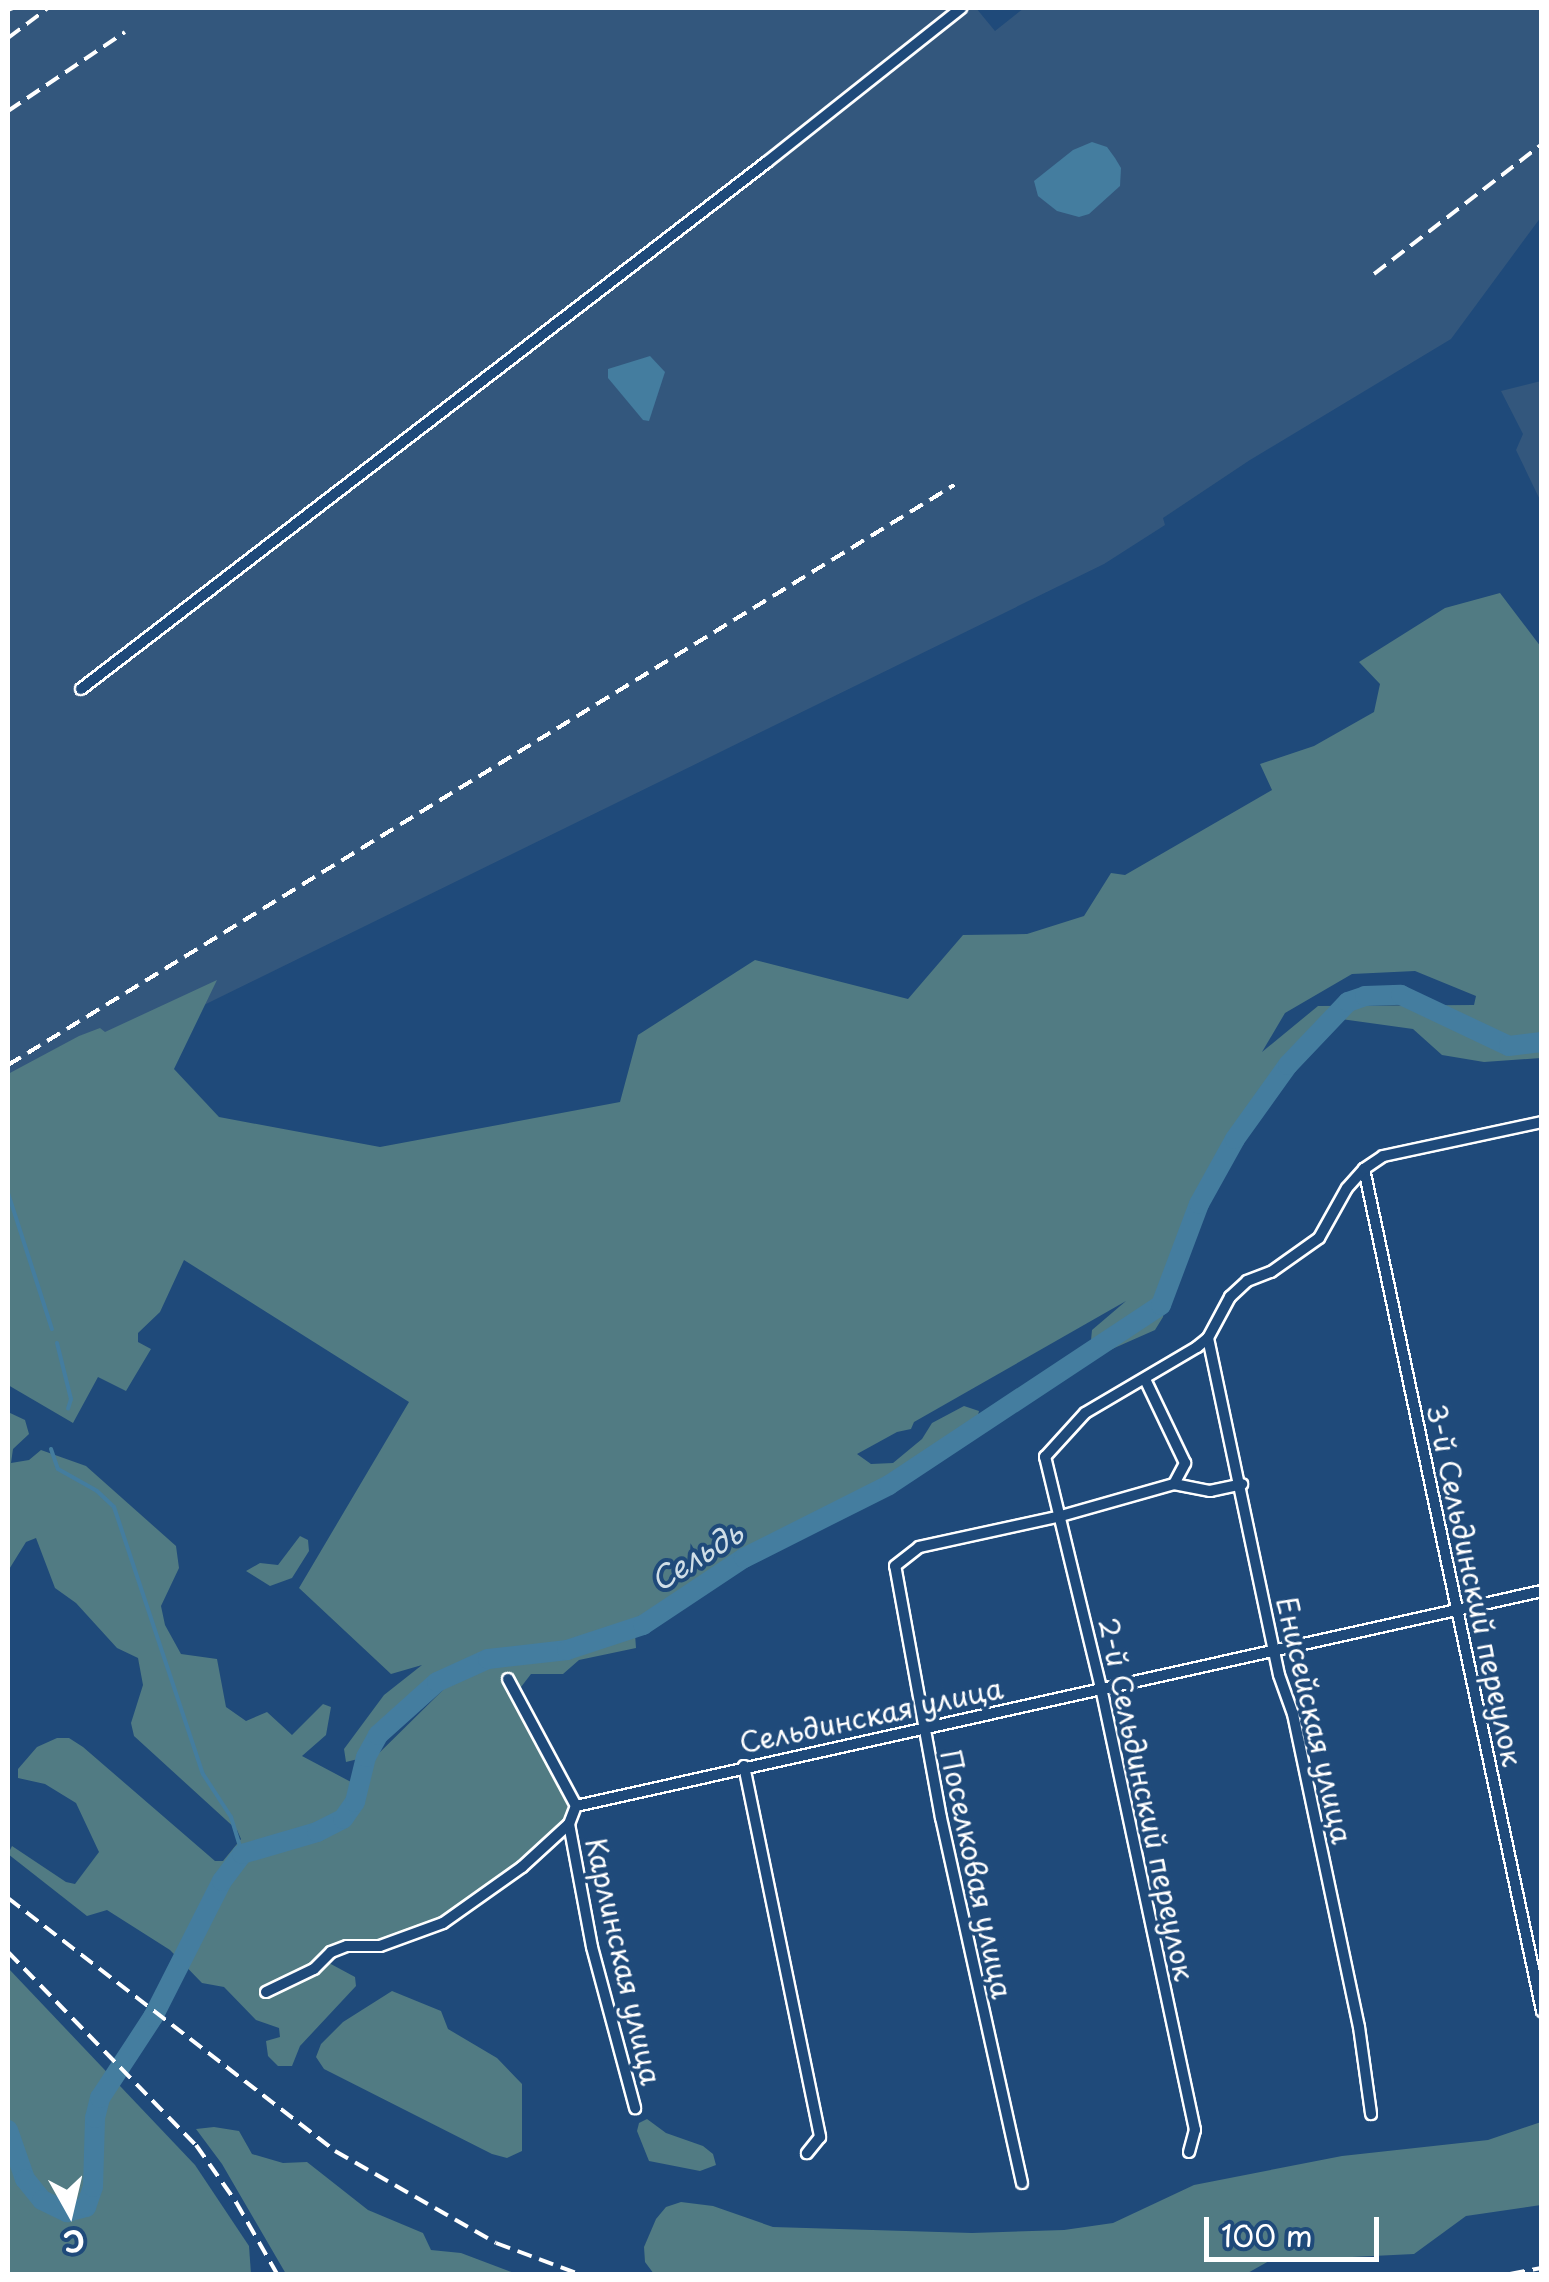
<!DOCTYPE html>
<html>
<head>
<meta charset="utf-8">
<style>
	body { margin:0 }
	#map { position:relative; width:1549px; height:2282px; overflow:hidden; background:#1f4a7a; font-family:"Playpen Sans",sans-serif }
	div>[style] { position:absolute }
	.built>* { inset:0; background:#33577d }
	.green>* { inset:0; background:#517b83 }
	.water>* { inset:0; background:#447d9f }
	.stream>* { height:4px; margin:-2px; padding:0 2px; transform-origin:2px; border-radius:2px; background:#447d9f }
	.river>* { height:20px; margin:-10px; padding:0 10px; transform-origin:10px; border-radius:10px; background:#447d9f }
	.roads { filter:drop-shadow(2px 0 #fff) drop-shadow(-2px 0 #fff) drop-shadow(0 2px #fff) drop-shadow(0 -2px #fff) }
	.street>* { height:10px; margin:-5px; padding:0 5px; transform-origin:5px; border-radius:5px; background:#1f4a7a }
	.rail>* { height:4px; margin-top:-2px; transform-origin:0; background:repeating-linear-gradient(90deg,#fff 0 15px,transparent 0 23px) }
	span { translate:-50% -50%; white-space:nowrap; text-align:center; line-height:1.15; -webkit-text-stroke:8px #1f4a7a; paint-order:stroke }
	.street-label { font-size:28px; color:#fff }
	.water-label { font-size:30px; color:#d0dee7; font-style:italic }
	.frame { position:absolute; inset:0; border:10px solid #fff; pointer-events:none }
	.north { position:absolute; left:20px; top:2162px; width:100px; height:100px; -webkit-text-stroke:8px #1f4a7a; paint-order:stroke; rotate:172deg; font-size:28px; font-weight:700; line-height:40px; text-align:center; color:#fff }
	.north::after { content:''; display:block; margin:auto; width:35px; height:45px; background:#fff; clip-path:polygon(50% 0,100% 100%,50% 72%,0 100%) }
	.scale { position:absolute; left:1204px; top:2217px; width:175px; height:45px; box-sizing:border-box; border:5px solid #fff; border-top:0; padding-left:12px; font-size:30px; line-height:35px; white-space:nowrap; color:#fff; -webkit-text-stroke:8px #1f4a7a; paint-order:stroke }
</style>
</head>
<body>
<div id="map">
	<div class="built">
		<i style="clip-path:polygon(8px 8px,976px 8px,995px 31px,1024px 8px,1541px 8px,1541px 217px,1451px 339px,1250px 460px,1163px 518px,1165px 525px,1104px 564px,8px 1101px)"></i>
		<i style="clip-path:polygon(1541px 381px,1542px 381px,1541px 502px,1516px 450px,1523px 434px,1501px 391px)"></i>
	</div>
	<div class="green">
		<i style="clip-path:polygon(evenodd,1500px 593px,1541px 647px,1541px 1058px,1484px 1062px,1442px 1055px,1413px 1029px,1341px 1019px,1299px 1064px,1230px 1162px,1171px 1260px,1163px 1317px,1155px 1330px,1103px 1353px,1091px 1340px,1092px 1330px,1126px 1301px,914px 1422px,911px 1429px,897px 1432px,857px 1454px,871px 1464px,893px 1463px,922px 1439px,932px 1423px,964px 1406px,979px 1411px,975px 1428px,889px 1485px,744px 1558px,643px 1625px,635px 1634px,636px 1648px,579px 1660px,563px 1674px,531px 1674px,521px 1687px,505px 1681px,542px 1747px,567px 1803px,567px 1816px,505px 1872px,444px 1917px,380px 1942px,328px 1949px,312px 1961px,329px 1963px,355px 1977px,356px 1986px,300px 2046px,292px 2066px,278px 2066px,268px 2056px,266px 2041px,280px 2037px,279px 2028px,256px 2020px,224px 1987px,202px 1983px,170px 1950px,107px 1910px,87px 1916px,8px 1854px,12px 1846px,66px 1882px,75px 1884px,99px 1852px,76px 1803px,45px 1784px,18px 1778px,18px 1769px,37px 1747px,57px 1738px,69px 1738px,83px 1747px,215px 1861px,223px 1861px,241px 1839px,237px 1830px,134px 1736px,131px 1723px,143px 1685px,138px 1658px,117px 1648px,76px 1603px,55px 1588px,36px 1538px,26px 1542px,8px 1571px,8px 1412px,25px 1420px,29px 1434px,13px 1449px,11px 1463px,29px 1460px,41px 1450px,86px 1466px,176px 1546px,179px 1568px,161px 1606px,165px 1625px,181px 1654px,217px 1659px,226px 1707px,246px 1721px,267px 1712px,292px 1735px,323px 1704px,331px 1707px,326px 1735px,302px 1756px,351px 1782px,367px 1779px,372px 1760px,444px 1689px,470px 1677px,437px 1682px,378px 1735px,366px 1757px,346px 1762px,344px 1749px,384px 1695px,422px 1665px,391px 1674px,299px 1588px,409px 1402px,184px 1260px,160px 1312px,138px 1333px,138px 1342px,151px 1349px,126px 1391px,98px 1377px,73px 1423px,8px 1385px,8px 1074px,79px 1036px,100px 1028px,105px 1032px,217px 980px,174px 1069px,219px 1117px,380px 1147px,620px 1102px,638px 1035px,755px 960px,908px 999px,963px 935px,1027px 934px,1084px 916px,1111px 873px,1125px 875px,1272px 790px,1260px 764px,1314px 746px,1374px 712px,1380px 684px,1359px 662px,1445px 608px,1500px 593px,1415px 971px,1476px 996px,1474px 1005px,1318px 1006px,1262px 1052px,1285px 1013px,1352px 974px,1415px 971px)"></i>
		<i style="clip-path:polygon(300px 1536px,308px 1540px,309px 1551px,292px 1578px,270px 1586px,246px 1571px,260px 1563px,278px 1565px)"></i>
		<i style="clip-path:polygon(8px 1968px,195px 2165px,249px 2246px,251px 2274px,8px 2274px)"></i>
		<i style="clip-path:polygon(392px 1991px,441px 2011px,448px 2029px,497px 2058px,522px 2084px,522px 2151px,507px 2158px,492px 2154px,324px 2069px,316px 2057px,321px 2044px,343px 2022px)"></i>
		<i style="clip-path:polygon(647px 2119px,666px 2133px,703px 2146px,713px 2154px,716px 2165px,700px 2171px,649px 2161px,637px 2131px,639px 2123px)"></i>
		<i style="clip-path:polygon(1541px 2122px,1541px 2205px,1466px 2216px,1414px 2254px,1269px 2261px,1246px 2274px,654px 2274px,645px 2262px,644px 2247px,656px 2219px,666px 2207px,681px 2202px,713px 2206px,773px 2227px,972px 2233px,1064px 2230px,1113px 2223px,1194px 2185px,1342px 2156px,1488px 2140px)"></i>
		<i style="clip-path:polygon(214px 2127px,239px 2131px,252px 2154px,283px 2163px,307px 2162px,368px 2210px,423px 2233px,431px 2250px,461px 2253px,517px 2274px,286px 2274px,222px 2164px,196px 2129px)"></i>
	</div>
	<div class="water">
		<i style="clip-path:polygon(1092px 142px,1107px 147px,1115px 158px,1121px 168px,1120px 186px,1089px 214px,1079px 217px,1057px 211px,1038px 196px,1034px 181px,1073px 150px)"></i>
		<i style="clip-path:polygon(650px 356px,665px 372px,649px 421px,643px 420px,608px 378px,608px 369px)"></i>
	</div>
	<div class="stream">
		<i style="left:8px;top:1193px;width:143px;rotate:72.1deg"></i>
		<i style="left:57px;top:1343px;width:58px;rotate:76deg"></i>
		<i style="left:71px;top:1399px;width:10px;rotate:107deg"></i>
		<i style="left:51px;top:1449px;width:21px;rotate:71deg"></i>
		<i style="left:58px;top:1469px;width:45px;rotate:29.4deg"></i>
		<i style="left:97px;top:1491px;width:23px;rotate:43deg"></i>
		<i style="left:114px;top:1507px;width:281px;rotate:71.6deg"></i>
		<i style="left:203px;top:1774px;width:51px;rotate:56.9deg"></i>
		<i style="left:231px;top:1817px;width:39px;rotate:73deg"></i>
	</div>
	<div class="river">
		<i style="left:8px;top:2130px;width:52px;rotate:70.9deg"></i>
		<i style="left:25px;top:2179px;width:27px;rotate:51deg"></i>
		<i style="left:42px;top:2200px;width:28px;rotate:26deg"></i>
		<i style="left:67px;top:2212px;width:20px;rotate:-15deg"></i>
		<i style="left:86px;top:2207px;width:21px;rotate:-71deg"></i>
		<i style="left:93px;top:2187px;width:69px;rotate:-88.3deg"></i>
		<i style="left:95px;top:2118px;width:21px;rotate:-76deg"></i>
		<i style="left:100px;top:2098px;width:97px;rotate:-56.8deg"></i>
		<i style="left:153px;top:2017px;width:153px;rotate:-63.1deg"></i>
		<i style="left:222px;top:1881px;width:34px;rotate:-53deg"></i>
		<i style="left:242px;top:1854px;width:78px;rotate:-16.3deg"></i>
		<i style="left:317px;top:1832px;width:29px;rotate:-27deg"></i>
		<i style="left:343px;top:1819px;width:21px;rotate:-55deg"></i>
		<i style="left:355px;top:1802px;width:46px;rotate:-76.3deg"></i>
		<i style="left:366px;top:1757px;width:25px;rotate:-61deg"></i>
		<i style="left:378px;top:1735px;width:79px;rotate:-41.9deg"></i>
		<i style="left:437px;top:1682px;width:56px;rotate:-24.3deg"></i>
		<i style="left:488px;top:1659px;width:80px;rotate:-6.5deg"></i>
		<i style="left:567px;top:1650px;width:80px;rotate:-18.2deg"></i>
		<i style="left:643px;top:1625px;width:121px;rotate:-33.6deg"></i>
		<i style="left:744px;top:1558px;width:162px;rotate:-26.7deg"></i>
		<i style="left:889px;top:1485px;width:326px;rotate:-33.5deg"></i>
		<i style="left:1161px;top:1305px;width:108px;rotate:-69.4deg"></i>
		<i style="left:1199px;top:1204px;width:74px;rotate:-61deg"></i>
		<i style="left:1235px;top:1139px;width:91px;rotate:-54.4deg"></i>
		<i style="left:1288px;top:1065px;width:87px;rotate:-46.4deg"></i>
		<i style="left:1348px;top:1002px;width:18px;rotate:-19deg"></i>
		<i style="left:1365px;top:996px;width:36px;rotate:-2deg"></i>
		<i style="left:1401px;top:995px;width:119px;rotate:25.3deg"></i>
		<i style="left:1509px;top:1046px;width:33px;rotate:-7deg"></i>
	</div>
	<div class="roads">
		<div class="street">
			<i style="left:81px;top:689px;width:865px;rotate:-37.53deg"></i>
			<i style="left:767px;top:162px;width:248px;rotate:-38.4deg"></i>
			<i style="left:1364px;top:1169px;width:861px;rotate:78.06deg"></i>
			<i style="left:1208px;top:1338px;width:344px;rotate:78.1deg"></i>
			<i style="left:1279px;top:1675px;width:41px;rotate:70.3deg"></i>
			<i style="left:1293px;top:1714px;width:320px;rotate:78.1deg"></i>
			<i style="left:1359px;top:2027px;width:88px;rotate:82.1deg"></i>
			<i style="left:1174px;top:1484px;width:37px;rotate:11deg"></i>
			<i style="left:1210px;top:1491px;width:33px;rotate:-12deg"></i>
			<i style="left:508px;top:1679px;width:144px;rotate:61.8deg"></i>
			<i style="left:744px;top:1766px;width:379px;rotate:78.4deg"></i>
			<i style="left:820px;top:2137px;width:21px;rotate:129deg"></i>
			<i style="left:569px;top:1824px;width:125px;rotate:79.4deg"></i>
			<i style="left:592px;top:1947px;width:167px;rotate:75deg"></i>
			<i style="left:266px;top:1992px;width:53px;rotate:-25.6deg"></i>
			<i style="left:314px;top:1969px;width:24px;rotate:-45deg"></i>
			<i style="left:331px;top:1952px;width:17px;rotate:-21deg"></i>
			<i style="left:347px;top:1946px;width:33px"></i>
			<i style="left:380px;top:1946px;width:67px;rotate:-20.1deg"></i>
			<i style="left:443px;top:1923px;width:97px;rotate:-35.3deg"></i>
			<i style="left:522px;top:1867px;width:64px;rotate:-42.5deg"></i>
			<i style="left:569px;top:1824px;width:19px;rotate:-69deg"></i>
			<i style="left:576px;top:1806px;width:990px;rotate:-12.55deg"></i>
			<i style="left:1189px;top:2152px;width:23px;rotate:-75deg"></i>
			<i style="left:1195px;top:2130px;width:452px;rotate:-102deg"></i>
			<i style="left:1101px;top:1688px;width:238px;rotate:-103.6deg"></i>
			<i style="left:1045px;top:1457px;width:59px;rotate:-47.7deg"></i>
			<i style="left:1085px;top:1413px;width:130px;rotate:-30.5deg"></i>
			<i style="left:1197px;top:1347px;width:14px;rotate:-39deg"></i>
			<i style="left:1208px;top:1338px;width:47px;rotate:-61.8deg"></i>
			<i style="left:1230px;top:1297px;width:23px;rotate:-43deg"></i>
			<i style="left:1247px;top:1281px;width:26px;rotate:-21deg"></i>
			<i style="left:1271px;top:1272px;width:59px;rotate:-35.3deg"></i>
			<i style="left:1319px;top:1238px;width:57px;rotate:-60.8deg"></i>
			<i style="left:1347px;top:1188px;width:25px;rotate:-48deg"></i>
			<i style="left:1364px;top:1169px;width:23px;rotate:-34deg"></i>
			<i style="left:1383px;top:1156px;width:163px;rotate:-12.1deg"></i>
			<i style="left:1022px;top:2183px;width:374px;rotate:-102.5deg"></i>
			<i style="left:941px;top:1818px;width:256px;rotate:-100.3deg"></i>
			<i style="left:895px;top:1566px;width:31px;rotate:-38deg"></i>
			<i style="left:919px;top:1547px;width:145px;rotate:-12.3deg"></i>
			<i style="left:1061px;top:1516px;width:117px;rotate:-15.8deg"></i>
			<i style="left:1174px;top:1484px;width:24px;rotate:-62deg"></i>
			<i style="left:1185px;top:1463px;width:93px;rotate:-115.5deg"></i>
		</div>
	</div>
	<div class="rail">
		<i style="left:8px;top:10px;width:5px;rotate:-22deg"></i>
		<i style="left:8px;top:38px;width:50px;rotate:-36.9deg"></i>
		<i style="left:8px;top:111px;width:141px;rotate:-34deg"></i>
		<i style="left:1374px;top:274px;width:212px;rotate:-37.7deg"></i>
		<i style="left:8px;top:1065px;width:1110px;rotate:-31.51deg"></i>
		<i style="left:8px;top:1898px;width:413px;rotate:37.7deg"></i>
		<i style="left:335px;top:2151px;width:185px;rotate:29.7deg"></i>
		<i style="left:496px;top:2243px;width:89px;rotate:20.5deg"></i>
		<i style="left:8px;top:1952px;width:269px;rotate:45.8deg"></i>
		<i style="left:196px;top:2145px;width:70px;rotate:54.9deg"></i>
		<i style="left:236px;top:2202px;width:83px;rotate:60.3deg"></i>
		<i style="left:1510px;top:2274px;width:33px;rotate:-11deg"></i>
	</div>
	<div class="street-label">
		<span style="left:1475px;top:1585px;rotate:78deg">3-й Сельдинский переулок</span>
		<span style="left:871px;top:1715px;rotate:-12deg">Сельдинская улица</span>
		<span style="left:1315px;top:1720px;rotate:77deg">Енисейская улица</span>
		<span style="left:1147px;top:1799px;rotate:78deg">2-й Сельдинский переулок</span>
		<span style="left:977px;top:1874px;rotate:78deg">Поселковая улица</span>
		<span style="left:624px;top:1961px;rotate:77deg">Карлинская улица</span>
	</div>
	<div class="water-label">
		<span style="left:696px;top:1556px;rotate:-32deg">Сельдь</span>
	</div>
	<div class="frame"></div>
	<div class="north">С</div>
	<div class="scale">100 m</div>
</div>
</body>
</html>
